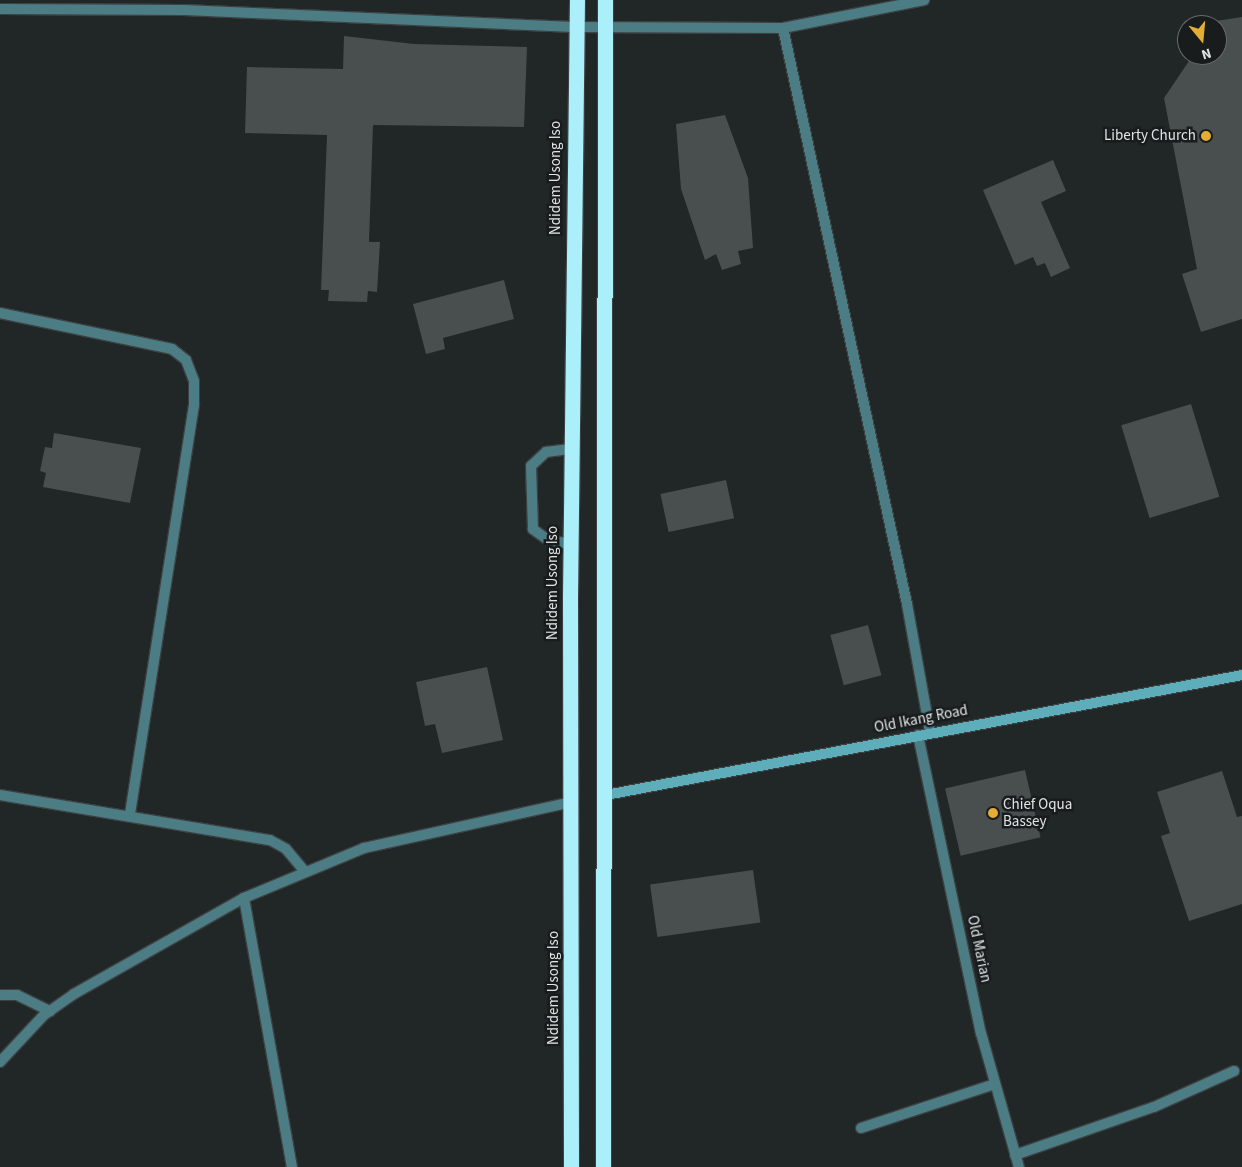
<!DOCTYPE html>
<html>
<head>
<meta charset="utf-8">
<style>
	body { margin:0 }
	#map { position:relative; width:1242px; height:1167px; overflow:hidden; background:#212627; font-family:"Source Sans 3",sans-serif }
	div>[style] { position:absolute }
	.building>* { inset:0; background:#494e4f; transform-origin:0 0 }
	.roads { filter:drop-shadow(1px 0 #3c4142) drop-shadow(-1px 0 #3c4142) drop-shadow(0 1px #3c4142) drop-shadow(0 -1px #3c4142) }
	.lane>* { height:10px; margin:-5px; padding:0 5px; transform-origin:5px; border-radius:5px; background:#4c7c84 }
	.street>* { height:10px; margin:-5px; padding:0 5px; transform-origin:5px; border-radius:5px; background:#4c7c84 }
	.secondary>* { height:10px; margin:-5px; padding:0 5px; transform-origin:5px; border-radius:5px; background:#5eadba }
	.highway>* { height:15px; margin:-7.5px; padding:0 7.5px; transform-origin:7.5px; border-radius:7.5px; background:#aaeffa }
	.dots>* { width:14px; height:14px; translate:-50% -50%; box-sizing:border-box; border:2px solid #181c1d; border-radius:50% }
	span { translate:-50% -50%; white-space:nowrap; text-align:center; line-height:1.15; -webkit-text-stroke:5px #181c1d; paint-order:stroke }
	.poi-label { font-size:15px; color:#e1e4e5 }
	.right { translate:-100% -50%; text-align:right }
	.left { translate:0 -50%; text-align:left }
	.street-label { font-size:15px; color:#e1e4e5 }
	.north { position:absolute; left:1177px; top:15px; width:50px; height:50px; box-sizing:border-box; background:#181c1d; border:1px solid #686c6d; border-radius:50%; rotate:163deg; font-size:14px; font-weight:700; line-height:20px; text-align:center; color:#e1e4e5 }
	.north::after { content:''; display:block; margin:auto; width:18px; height:22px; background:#e4ae35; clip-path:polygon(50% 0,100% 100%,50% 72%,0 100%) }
</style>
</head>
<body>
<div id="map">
	<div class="building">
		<i style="clip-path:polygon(1242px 17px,1242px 319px,1201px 332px,1182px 274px,1197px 269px,1164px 98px,1193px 55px,1217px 55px,1216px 21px)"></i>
		<i style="clip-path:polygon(344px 36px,414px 44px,527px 47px,524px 127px,373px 125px,369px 242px,380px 242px,377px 292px,368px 291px,367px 302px,328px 301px,329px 290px,321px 290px,327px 135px,245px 133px,247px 67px,343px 69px)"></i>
		<i style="clip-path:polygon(725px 115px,748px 178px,753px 248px,738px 251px,741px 264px,722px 270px,716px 254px,705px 260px,681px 189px,676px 124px)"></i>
		<i style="clip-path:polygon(1053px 160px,1066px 191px,1041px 202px,1070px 268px,1051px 277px,1045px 263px,1037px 266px,1033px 257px,1015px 265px,983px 190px)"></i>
		<i style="clip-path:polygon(504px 280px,514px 319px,443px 338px,445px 349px,426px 354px,413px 304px)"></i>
		<i style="left:1191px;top:404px;width:97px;height:73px;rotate:73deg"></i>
		<i style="clip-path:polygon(54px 433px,141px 448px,130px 503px,43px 487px,46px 473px,40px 471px,45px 447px,52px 448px)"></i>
		<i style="left:726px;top:480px;width:39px;height:67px;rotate:78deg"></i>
		<i style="left:868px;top:625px;width:52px;height:39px;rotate:75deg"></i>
		<i style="clip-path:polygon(487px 667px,503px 740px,442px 753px,435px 724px,425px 726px,416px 682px)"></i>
		<i style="left:1025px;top:770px;width:69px;height:82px;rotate:77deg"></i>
		<i style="clip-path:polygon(1222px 771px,1237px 817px,1242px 816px,1242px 904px,1189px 921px,1161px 836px,1170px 833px,1157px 792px)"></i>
		<i style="left:753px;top:870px;width:53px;height:104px;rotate:82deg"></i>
	</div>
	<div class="roads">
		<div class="lane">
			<i style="left:571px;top:544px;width:23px;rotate:-170deg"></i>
			<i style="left:548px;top:540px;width:19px;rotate:-144deg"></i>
			<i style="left:533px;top:529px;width:63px;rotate:-91.8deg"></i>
			<i style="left:531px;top:466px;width:21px;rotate:-43deg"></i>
			<i style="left:546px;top:452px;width:26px;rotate:-7deg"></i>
			<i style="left:1015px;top:1155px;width:147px;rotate:-19.1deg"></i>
			<i style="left:1154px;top:1107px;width:88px;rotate:-24.2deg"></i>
		</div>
		<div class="street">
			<i style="left:0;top:9px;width:184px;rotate:0.3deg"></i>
			<i style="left:184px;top:10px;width:390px;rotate:2.5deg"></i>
			<i style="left:574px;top:27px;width:209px;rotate:0.3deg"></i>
			<i style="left:783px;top:28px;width:144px;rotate:-11.2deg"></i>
			<i style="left:783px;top:28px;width:589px;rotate:77.85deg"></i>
			<i style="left:907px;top:604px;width:130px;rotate:79.8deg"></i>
			<i style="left:0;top:313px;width:176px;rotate:11.8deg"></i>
			<i style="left:172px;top:349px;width:18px;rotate:38deg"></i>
			<i style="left:186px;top:360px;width:22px;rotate:69deg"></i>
			<i style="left:194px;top:381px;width:24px;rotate:90deg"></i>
			<i style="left:194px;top:405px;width:416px;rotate:98.9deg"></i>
			<i style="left:918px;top:735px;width:305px;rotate:78.1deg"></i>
			<i style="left:981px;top:1033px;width:139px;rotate:74.2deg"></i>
			<i style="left:0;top:795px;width:274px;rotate:9.5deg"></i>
			<i style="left:270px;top:840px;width:18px;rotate:29deg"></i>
			<i style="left:286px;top:849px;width:30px;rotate:50deg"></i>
			<i style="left:244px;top:898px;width:273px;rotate:79.9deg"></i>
			<i style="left:0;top:995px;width:17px"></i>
			<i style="left:17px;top:995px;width:37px;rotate:26deg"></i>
			<i style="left:0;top:1062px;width:64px;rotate:-46.9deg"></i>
			<i style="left:44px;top:1015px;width:37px;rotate:-35deg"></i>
			<i style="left:74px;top:994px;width:195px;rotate:-29.5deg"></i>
			<i style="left:244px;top:898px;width:130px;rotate:-22.6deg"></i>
			<i style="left:364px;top:848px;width:213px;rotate:-12.5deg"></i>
			<i style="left:861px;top:1128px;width:141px;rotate:-18.2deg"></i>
		</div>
		<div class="secondary">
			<i style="left:606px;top:795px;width:647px;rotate:-10.68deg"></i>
		</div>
		<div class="highway">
			<i style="left:571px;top:1167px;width:570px;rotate:-90.1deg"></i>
			<i style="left:570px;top:597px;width:597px;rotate:-89.33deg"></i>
			<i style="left:603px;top:1167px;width:1167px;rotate:-89.9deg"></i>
		</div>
	</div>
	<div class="dots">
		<i style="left:1206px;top:136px;background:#e4ae35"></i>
		<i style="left:993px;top:813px;background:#e4ae35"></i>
	</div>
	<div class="poi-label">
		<span class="right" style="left:1196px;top:136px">Liberty Church</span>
		<span class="left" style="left:1003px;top:813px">Chief Oqua<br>Bassey</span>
	</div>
	<div class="street-label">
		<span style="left:556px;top:178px;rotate:-90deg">Ndidem Usong Iso</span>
		<span style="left:553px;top:583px;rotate:-90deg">Ndidem Usong Iso</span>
		<span style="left:921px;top:719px;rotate:-11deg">Old Ikang Road</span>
		<span style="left:979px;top:949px;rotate:78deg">Old Marian</span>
		<span style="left:554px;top:988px;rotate:-90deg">Ndidem Usong Iso</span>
	</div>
	<div class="north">N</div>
</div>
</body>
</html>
